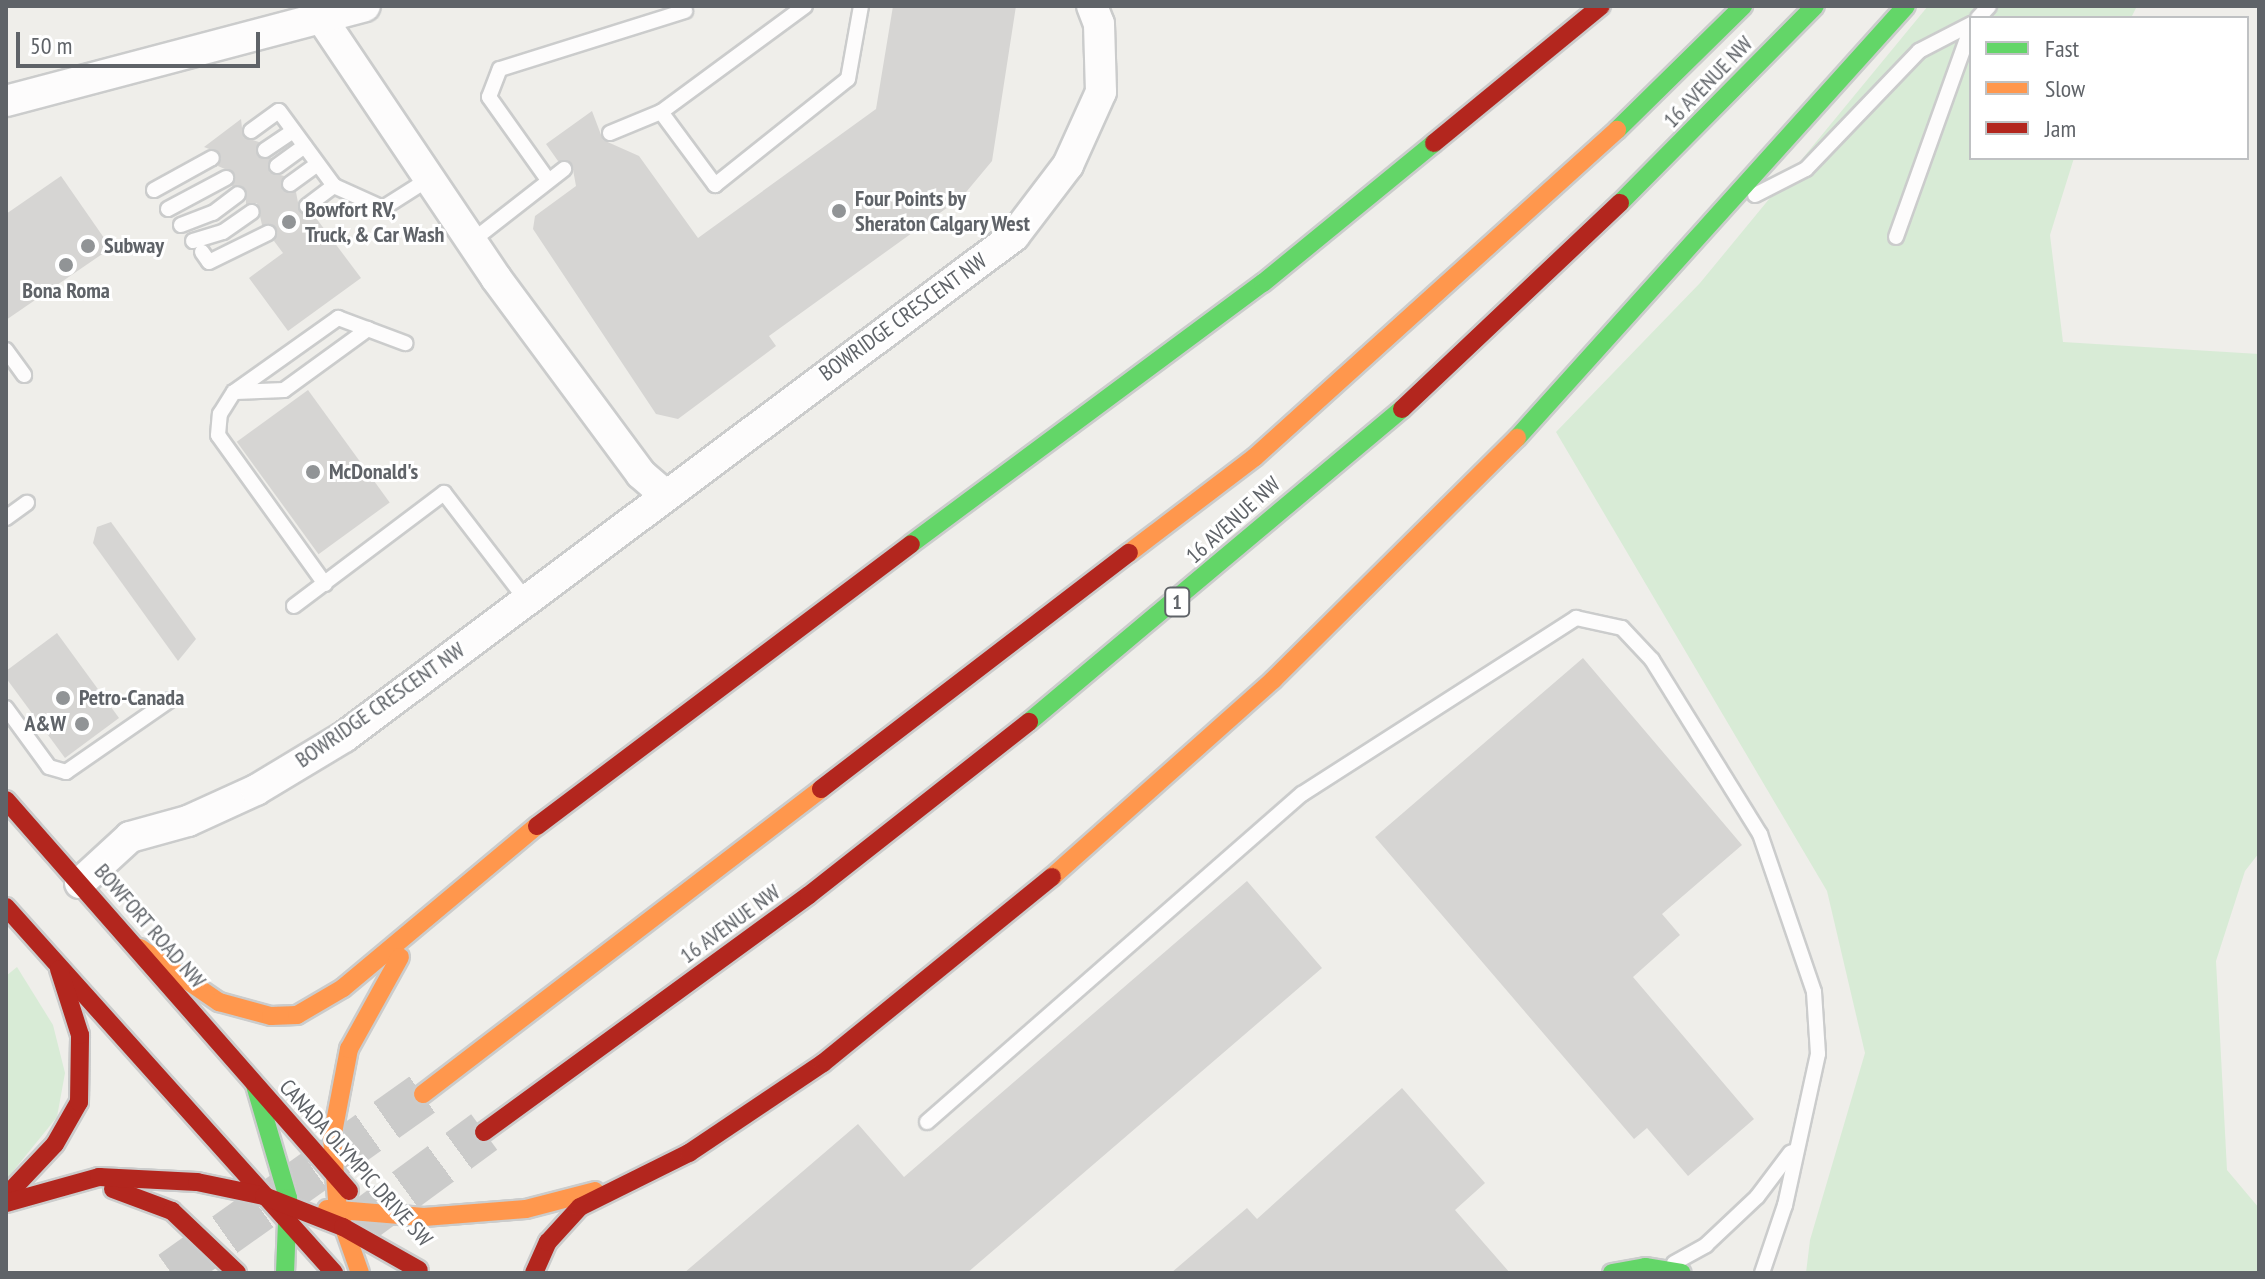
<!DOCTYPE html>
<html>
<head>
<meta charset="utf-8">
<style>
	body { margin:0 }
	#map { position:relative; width:2265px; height:1279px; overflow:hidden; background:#efeeea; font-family:"PT Sans Narrow",sans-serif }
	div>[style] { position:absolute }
	.green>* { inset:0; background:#d8ebd6 }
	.building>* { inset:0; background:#d6d5d3; transform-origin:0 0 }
	.highway-tunnel>* { height:44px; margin-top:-22px; transform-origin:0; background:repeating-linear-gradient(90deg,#cbcbca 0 44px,transparent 0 66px) }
	.roads { filter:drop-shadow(2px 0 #cbcccc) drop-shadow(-2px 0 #cbcccc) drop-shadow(0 2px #cbcccc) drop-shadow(0 -2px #cbcccc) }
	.lane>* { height:14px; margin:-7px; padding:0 7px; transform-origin:7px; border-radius:7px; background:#fdfcfc }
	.street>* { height:30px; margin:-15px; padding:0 15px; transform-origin:15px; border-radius:15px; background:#fdfcfc }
	.fast>* { height:18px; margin:-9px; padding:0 9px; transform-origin:9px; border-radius:9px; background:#63d668 }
	.slow>* { height:18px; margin:-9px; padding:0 9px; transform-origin:9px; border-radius:9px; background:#ff974d }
	.jam>* { height:18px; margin:-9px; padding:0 9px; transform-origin:9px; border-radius:9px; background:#b3261e }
	.dots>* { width:22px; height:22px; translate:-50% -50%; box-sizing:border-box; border:4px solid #fff; border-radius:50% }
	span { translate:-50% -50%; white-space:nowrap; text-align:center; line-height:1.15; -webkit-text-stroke:6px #fff; paint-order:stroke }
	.shield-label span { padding:2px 6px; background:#fff; border:2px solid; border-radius:6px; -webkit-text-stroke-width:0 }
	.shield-label { font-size:20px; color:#5f6368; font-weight:700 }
	.street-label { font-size:22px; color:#5f6368 }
	.poi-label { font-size:22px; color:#5f6368; font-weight:700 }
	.left { translate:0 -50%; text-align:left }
	.right { translate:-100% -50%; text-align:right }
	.frame { position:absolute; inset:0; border:8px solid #5f6368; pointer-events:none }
	.legend { position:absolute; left:1969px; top:16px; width:280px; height:144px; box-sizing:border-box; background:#fff; border:2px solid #bfc1c3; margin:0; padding:10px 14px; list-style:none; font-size:24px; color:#5f6368 }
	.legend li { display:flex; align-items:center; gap:16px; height:40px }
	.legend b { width:40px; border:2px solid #bfc1c3 }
	.scale { position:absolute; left:16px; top:32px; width:244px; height:36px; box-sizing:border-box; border:4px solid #5f6368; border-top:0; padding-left:10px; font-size:24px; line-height:28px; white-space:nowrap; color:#5f6368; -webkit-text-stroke:6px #fff; paint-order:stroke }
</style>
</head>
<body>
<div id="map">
	<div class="green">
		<i style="clip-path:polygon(1928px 6px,2137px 6px,2131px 18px,1971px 18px,1971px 158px,2074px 158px,2050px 235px,2063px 342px,2259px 354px,2259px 853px,2245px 871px,2216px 961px,2227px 1170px,2259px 1208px,2259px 1273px,1806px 1273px,1810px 1240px,1865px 1053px,1827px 891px,1556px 432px,1700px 283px)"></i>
		<i style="clip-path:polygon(17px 967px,53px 1025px,65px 1073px,57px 1117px,6px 1180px,6px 976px)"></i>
	</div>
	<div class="building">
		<i style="clip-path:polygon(893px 6px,1016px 6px,992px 161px,962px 197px,769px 336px,776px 346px,678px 419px,656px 414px,533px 229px,535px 216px,576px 186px,572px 164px,558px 161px,546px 144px,592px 111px,603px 140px,639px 156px,698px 238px,876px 109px)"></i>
		<i style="clip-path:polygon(241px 119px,243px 137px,259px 142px,257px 156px,271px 158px,269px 172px,284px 176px,282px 190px,296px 192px,300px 213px,313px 214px,361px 278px,288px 331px,249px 278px,283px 253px,274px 241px,277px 229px,262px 225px,257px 203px,246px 204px,246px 189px,232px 186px,234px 173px,218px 166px,220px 153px,204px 147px)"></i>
		<i style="clip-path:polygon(61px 176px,111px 248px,6px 320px,6px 214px)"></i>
		<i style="left:308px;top:390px;width:139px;height:88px;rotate:54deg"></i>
		<i style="clip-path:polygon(111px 522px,196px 639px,178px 661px,93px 543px,97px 527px)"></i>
		<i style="clip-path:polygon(57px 633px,119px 718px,65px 758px,6px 678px,6px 671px)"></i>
		<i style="clip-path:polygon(1583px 658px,1742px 845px,1662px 914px,1680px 935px,1633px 977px,1754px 1119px,1688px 1176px,1647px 1128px,1634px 1139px,1375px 837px)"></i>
		<i style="clip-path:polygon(1247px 881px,1322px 968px,967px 1273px,684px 1273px,858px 1124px,904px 1177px)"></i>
		<i style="clip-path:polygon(1402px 1088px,1485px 1183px,1455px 1210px,1510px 1273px,1171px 1273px,1247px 1208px,1257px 1219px)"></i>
	</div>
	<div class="highway-tunnel">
		<i style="left:352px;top:1229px;width:164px;rotate:-36.3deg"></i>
		<i style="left:171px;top:1273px;width:309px;rotate:-35.4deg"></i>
	</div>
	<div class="roads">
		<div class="lane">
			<i style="left:805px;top:6px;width:179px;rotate:143.6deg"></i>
			<i style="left:661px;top:112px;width:91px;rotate:53.5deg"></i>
			<i style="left:715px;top:185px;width:170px;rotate:-38.6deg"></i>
			<i style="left:848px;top:79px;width:74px;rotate:-79.9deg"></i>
			<i style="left:1978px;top:18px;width:16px;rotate:-47deg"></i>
			<i style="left:251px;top:131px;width:34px;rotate:-36deg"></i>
			<i style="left:279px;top:111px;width:93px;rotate:53.7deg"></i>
			<i style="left:334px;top:186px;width:54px;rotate:24.2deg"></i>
			<i style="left:383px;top:208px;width:52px;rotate:-32.5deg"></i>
			<i style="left:610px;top:133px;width:55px;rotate:-22.4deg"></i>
			<i style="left:265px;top:150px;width:34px;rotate:-34deg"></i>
			<i style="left:277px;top:166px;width:34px;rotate:-36deg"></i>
			<i style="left:548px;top:180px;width:102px;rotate:-125.4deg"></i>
			<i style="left:489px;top:97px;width:30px;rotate:-69deg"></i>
			<i style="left:500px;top:69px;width:194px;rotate:-17.4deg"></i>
			<i style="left:290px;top:184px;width:34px;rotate:-36deg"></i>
			<i style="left:154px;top:190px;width:66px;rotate:-28.9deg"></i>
			<i style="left:1755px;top:195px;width:57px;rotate:-27deg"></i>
			<i style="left:1806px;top:169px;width:163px;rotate:-46.2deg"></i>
			<i style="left:1919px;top:51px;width:59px;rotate:-27.4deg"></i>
			<i style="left:307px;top:206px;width:34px;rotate:-37deg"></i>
			<i style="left:168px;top:209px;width:66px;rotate:-28.1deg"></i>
			<i style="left:181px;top:225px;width:34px;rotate:-21deg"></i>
			<i style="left:213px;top:213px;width:31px;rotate:-37deg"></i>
			<i style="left:1896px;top:237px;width:223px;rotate:-70.3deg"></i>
			<i style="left:193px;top:241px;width:31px;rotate:-17deg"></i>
			<i style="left:223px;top:232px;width:35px;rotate:-35deg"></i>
			<i style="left:472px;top:241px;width:117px;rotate:-38deg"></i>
			<i style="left:202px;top:252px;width:12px;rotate:55deg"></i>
			<i style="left:209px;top:262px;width:66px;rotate:-26.2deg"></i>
			<i style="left:6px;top:350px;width:31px;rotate:54deg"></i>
			<i style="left:236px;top:392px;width:48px;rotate:-2.4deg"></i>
			<i style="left:284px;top:390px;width:104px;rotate:-36deg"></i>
			<i style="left:6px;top:518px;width:26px;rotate:-36deg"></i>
			<i style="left:325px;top:584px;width:183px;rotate:-125.7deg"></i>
			<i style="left:218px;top:435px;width:21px;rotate:-85deg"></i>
			<i style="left:220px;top:414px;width:26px;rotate:-58deg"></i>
			<i style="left:234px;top:392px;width:128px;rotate:-35.4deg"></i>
			<i style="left:338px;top:318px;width:72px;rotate:20.5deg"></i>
			<i style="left:294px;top:606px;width:188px;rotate:-37deg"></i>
			<i style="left:444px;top:493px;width:135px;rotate:52.5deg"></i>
			<i style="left:6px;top:708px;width:73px;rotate:53.9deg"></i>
			<i style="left:49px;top:767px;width:18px;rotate:16deg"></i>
			<i style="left:66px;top:772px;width:126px;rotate:-34.7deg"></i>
			<i style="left:927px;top:1122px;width:498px;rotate:-41.2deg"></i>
			<i style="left:1302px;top:794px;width:326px;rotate:-32.7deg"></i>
			<i style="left:1576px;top:618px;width:47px;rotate:12.3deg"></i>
			<i style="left:1622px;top:628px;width:44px;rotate:46.8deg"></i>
			<i style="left:1652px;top:660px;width:205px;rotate:58.2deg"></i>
			<i style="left:1760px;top:834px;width:167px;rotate:71.1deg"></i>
			<i style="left:1814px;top:992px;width:62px;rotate:86.3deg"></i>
			<i style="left:1818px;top:1054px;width:155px;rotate:102.3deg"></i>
			<i style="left:1785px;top:1205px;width:72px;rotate:108.7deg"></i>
			<i style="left:1674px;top:1263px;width:37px;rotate:-29deg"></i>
			<i style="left:1706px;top:1245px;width:70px;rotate:-43.3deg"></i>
			<i style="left:1757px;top:1197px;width:56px;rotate:-52.9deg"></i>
		</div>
		<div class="street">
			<i style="left:322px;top:19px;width:312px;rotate:56.1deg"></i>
			<i style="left:496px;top:278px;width:244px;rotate:53.5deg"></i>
			<i style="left:641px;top:474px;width:30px;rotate:41deg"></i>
			<i style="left:6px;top:101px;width:371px;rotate:-14.8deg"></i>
			<i style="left:80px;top:883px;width:68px;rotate:-42.6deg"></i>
			<i style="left:130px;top:837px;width:60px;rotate:-15.4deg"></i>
			<i style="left:188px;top:821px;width:75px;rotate:-24.5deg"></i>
			<i style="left:256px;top:790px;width:103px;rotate:-31.1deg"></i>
			<i style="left:344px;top:737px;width:837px;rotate:-36.79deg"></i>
			<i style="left:1014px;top:236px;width:89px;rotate:-52.7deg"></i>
			<i style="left:1068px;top:165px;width:80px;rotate:-65.7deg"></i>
			<i style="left:1101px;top:92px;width:68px;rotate:-91.7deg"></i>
			<i style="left:1099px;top:24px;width:19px;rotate:-111deg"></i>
		</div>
		<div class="fast">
			<i style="left:1617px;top:130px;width:177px;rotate:-44.5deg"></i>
			<i style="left:1620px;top:203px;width:277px;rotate:-45.3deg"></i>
			<i style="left:1517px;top:438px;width:581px;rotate:-48deg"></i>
			<i style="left:911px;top:544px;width:438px;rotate:-36.6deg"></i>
			<i style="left:1263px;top:283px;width:221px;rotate:-39.3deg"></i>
			<i style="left:1029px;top:722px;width:487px;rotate:-40deg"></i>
			<i style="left:255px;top:1085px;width:118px;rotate:73.7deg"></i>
			<i style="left:288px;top:1198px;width:75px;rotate:92.3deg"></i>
			<i style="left:1612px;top:1273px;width:34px;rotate:-10deg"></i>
			<i style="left:1645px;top:1267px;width:37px;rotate:9deg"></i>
		</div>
		<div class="slow">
			<i style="left:1129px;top:553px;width:158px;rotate:-37.3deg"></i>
			<i style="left:1255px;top:457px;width:488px;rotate:-42.1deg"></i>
			<i style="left:1052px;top:877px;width:296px;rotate:-41.7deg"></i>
			<i style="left:1273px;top:680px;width:344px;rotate:-44.8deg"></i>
			<i style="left:140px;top:948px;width:96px;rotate:34.4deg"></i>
			<i style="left:219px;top:1002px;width:54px;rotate:15.1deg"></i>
			<i style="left:271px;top:1016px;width:26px;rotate:-2deg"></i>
			<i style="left:297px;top:1015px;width:53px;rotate:-30.4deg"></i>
			<i style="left:343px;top:988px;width:253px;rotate:-39.9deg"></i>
			<i style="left:423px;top:1094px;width:501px;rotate:-37.46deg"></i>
			<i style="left:327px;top:1209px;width:97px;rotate:4.7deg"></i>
			<i style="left:424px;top:1217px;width:102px;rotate:-4.5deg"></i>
			<i style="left:526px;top:1209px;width:71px;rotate:-14.6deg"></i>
			<i style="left:360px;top:1273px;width:66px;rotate:-109.5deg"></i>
			<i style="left:338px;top:1211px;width:73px;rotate:-94.7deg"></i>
			<i style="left:332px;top:1138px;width:91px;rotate:-79.2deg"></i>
			<i style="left:349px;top:1049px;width:105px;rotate:-61deg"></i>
		</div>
		<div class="jam">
			<i style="left:1434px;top:143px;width:216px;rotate:-39.4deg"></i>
			<i style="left:1402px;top:409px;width:300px;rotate:-43.4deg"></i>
			<i style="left:821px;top:789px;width:388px;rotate:-37.5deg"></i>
			<i style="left:6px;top:800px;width:520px;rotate:48.74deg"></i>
			<i style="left:537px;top:826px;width:468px;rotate:-37deg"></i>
			<i style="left:6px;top:907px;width:491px;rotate:48.1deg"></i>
			<i style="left:484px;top:1132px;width:402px;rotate:-36.1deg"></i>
			<i style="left:809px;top:895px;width:280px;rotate:-38.2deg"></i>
			<i style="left:113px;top:1189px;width:63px;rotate:20.4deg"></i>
			<i style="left:172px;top:1211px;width:90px;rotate:43.6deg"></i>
			<i style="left:6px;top:1196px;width:71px;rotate:-46.7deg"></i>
			<i style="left:55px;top:1144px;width:48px;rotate:-60.3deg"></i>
			<i style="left:79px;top:1102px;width:67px;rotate:-89.1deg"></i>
			<i style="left:80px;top:1035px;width:69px;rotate:-107.7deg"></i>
			<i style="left:6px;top:1203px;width:97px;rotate:-15.6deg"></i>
			<i style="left:99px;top:1177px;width:98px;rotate:2.9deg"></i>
			<i style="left:197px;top:1182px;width:68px;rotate:11.8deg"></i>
			<i style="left:264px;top:1196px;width:85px;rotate:21.4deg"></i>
			<i style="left:343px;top:1227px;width:87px;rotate:29.5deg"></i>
			<i style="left:534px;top:1273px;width:34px;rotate:-66deg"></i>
			<i style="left:548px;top:1242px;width:47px;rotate:-47.6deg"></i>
			<i style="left:580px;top:1207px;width:122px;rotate:-26.4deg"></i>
			<i style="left:689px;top:1153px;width:161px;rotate:-33.9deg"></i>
			<i style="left:823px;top:1063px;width:295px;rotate:-39.1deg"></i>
		</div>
	</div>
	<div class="dots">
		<i style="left:839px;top:211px;background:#919496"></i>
		<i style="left:289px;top:222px;background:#919496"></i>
		<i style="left:88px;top:246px;background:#919496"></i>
		<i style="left:66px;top:265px;background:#919496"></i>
		<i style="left:313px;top:472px;background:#919496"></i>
		<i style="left:63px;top:698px;background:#919496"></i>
		<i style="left:82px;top:724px;background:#919496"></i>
	</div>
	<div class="shield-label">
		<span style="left:1177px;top:602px">1</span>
	</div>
	<div class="street-label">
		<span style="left:1708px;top:82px;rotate:-46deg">16 AVENUE NW</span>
		<span style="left:903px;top:317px;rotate:-36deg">BOWRIDGE CRESCENT NW</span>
		<span style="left:1233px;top:520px;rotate:-42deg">16 AVENUE NW</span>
		<span style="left:380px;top:705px;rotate:-35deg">BOWRIDGE CRESCENT NW</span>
		<span style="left:730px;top:924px;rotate:-36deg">16 AVENUE NW</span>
		<span style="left:150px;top:926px;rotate:49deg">BOWFORT ROAD NW</span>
		<span style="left:356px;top:1163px;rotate:48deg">CANADA OLYMPIC DRIVE SW</span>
	</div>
	<div class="poi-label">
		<span class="left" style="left:855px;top:211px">Four Points by<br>Sheraton Calgary West</span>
		<span class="left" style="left:305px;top:222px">Bowfort RV,<br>Truck, &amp; Car Wash</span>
		<span class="left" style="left:104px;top:246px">Subway</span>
		<span style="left:66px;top:291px">Bona Roma</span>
		<span class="left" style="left:329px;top:472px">McDonald's</span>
		<span class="left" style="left:79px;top:698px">Petro-Canada</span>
		<span class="right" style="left:66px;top:724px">A&amp;W</span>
	</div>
	<div class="frame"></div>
	<ul class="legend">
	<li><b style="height:10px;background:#63d668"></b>Fast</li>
	<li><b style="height:10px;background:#ff974d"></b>Slow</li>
	<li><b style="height:10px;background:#b3261e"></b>Jam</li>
	</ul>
	<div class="scale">50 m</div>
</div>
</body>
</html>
